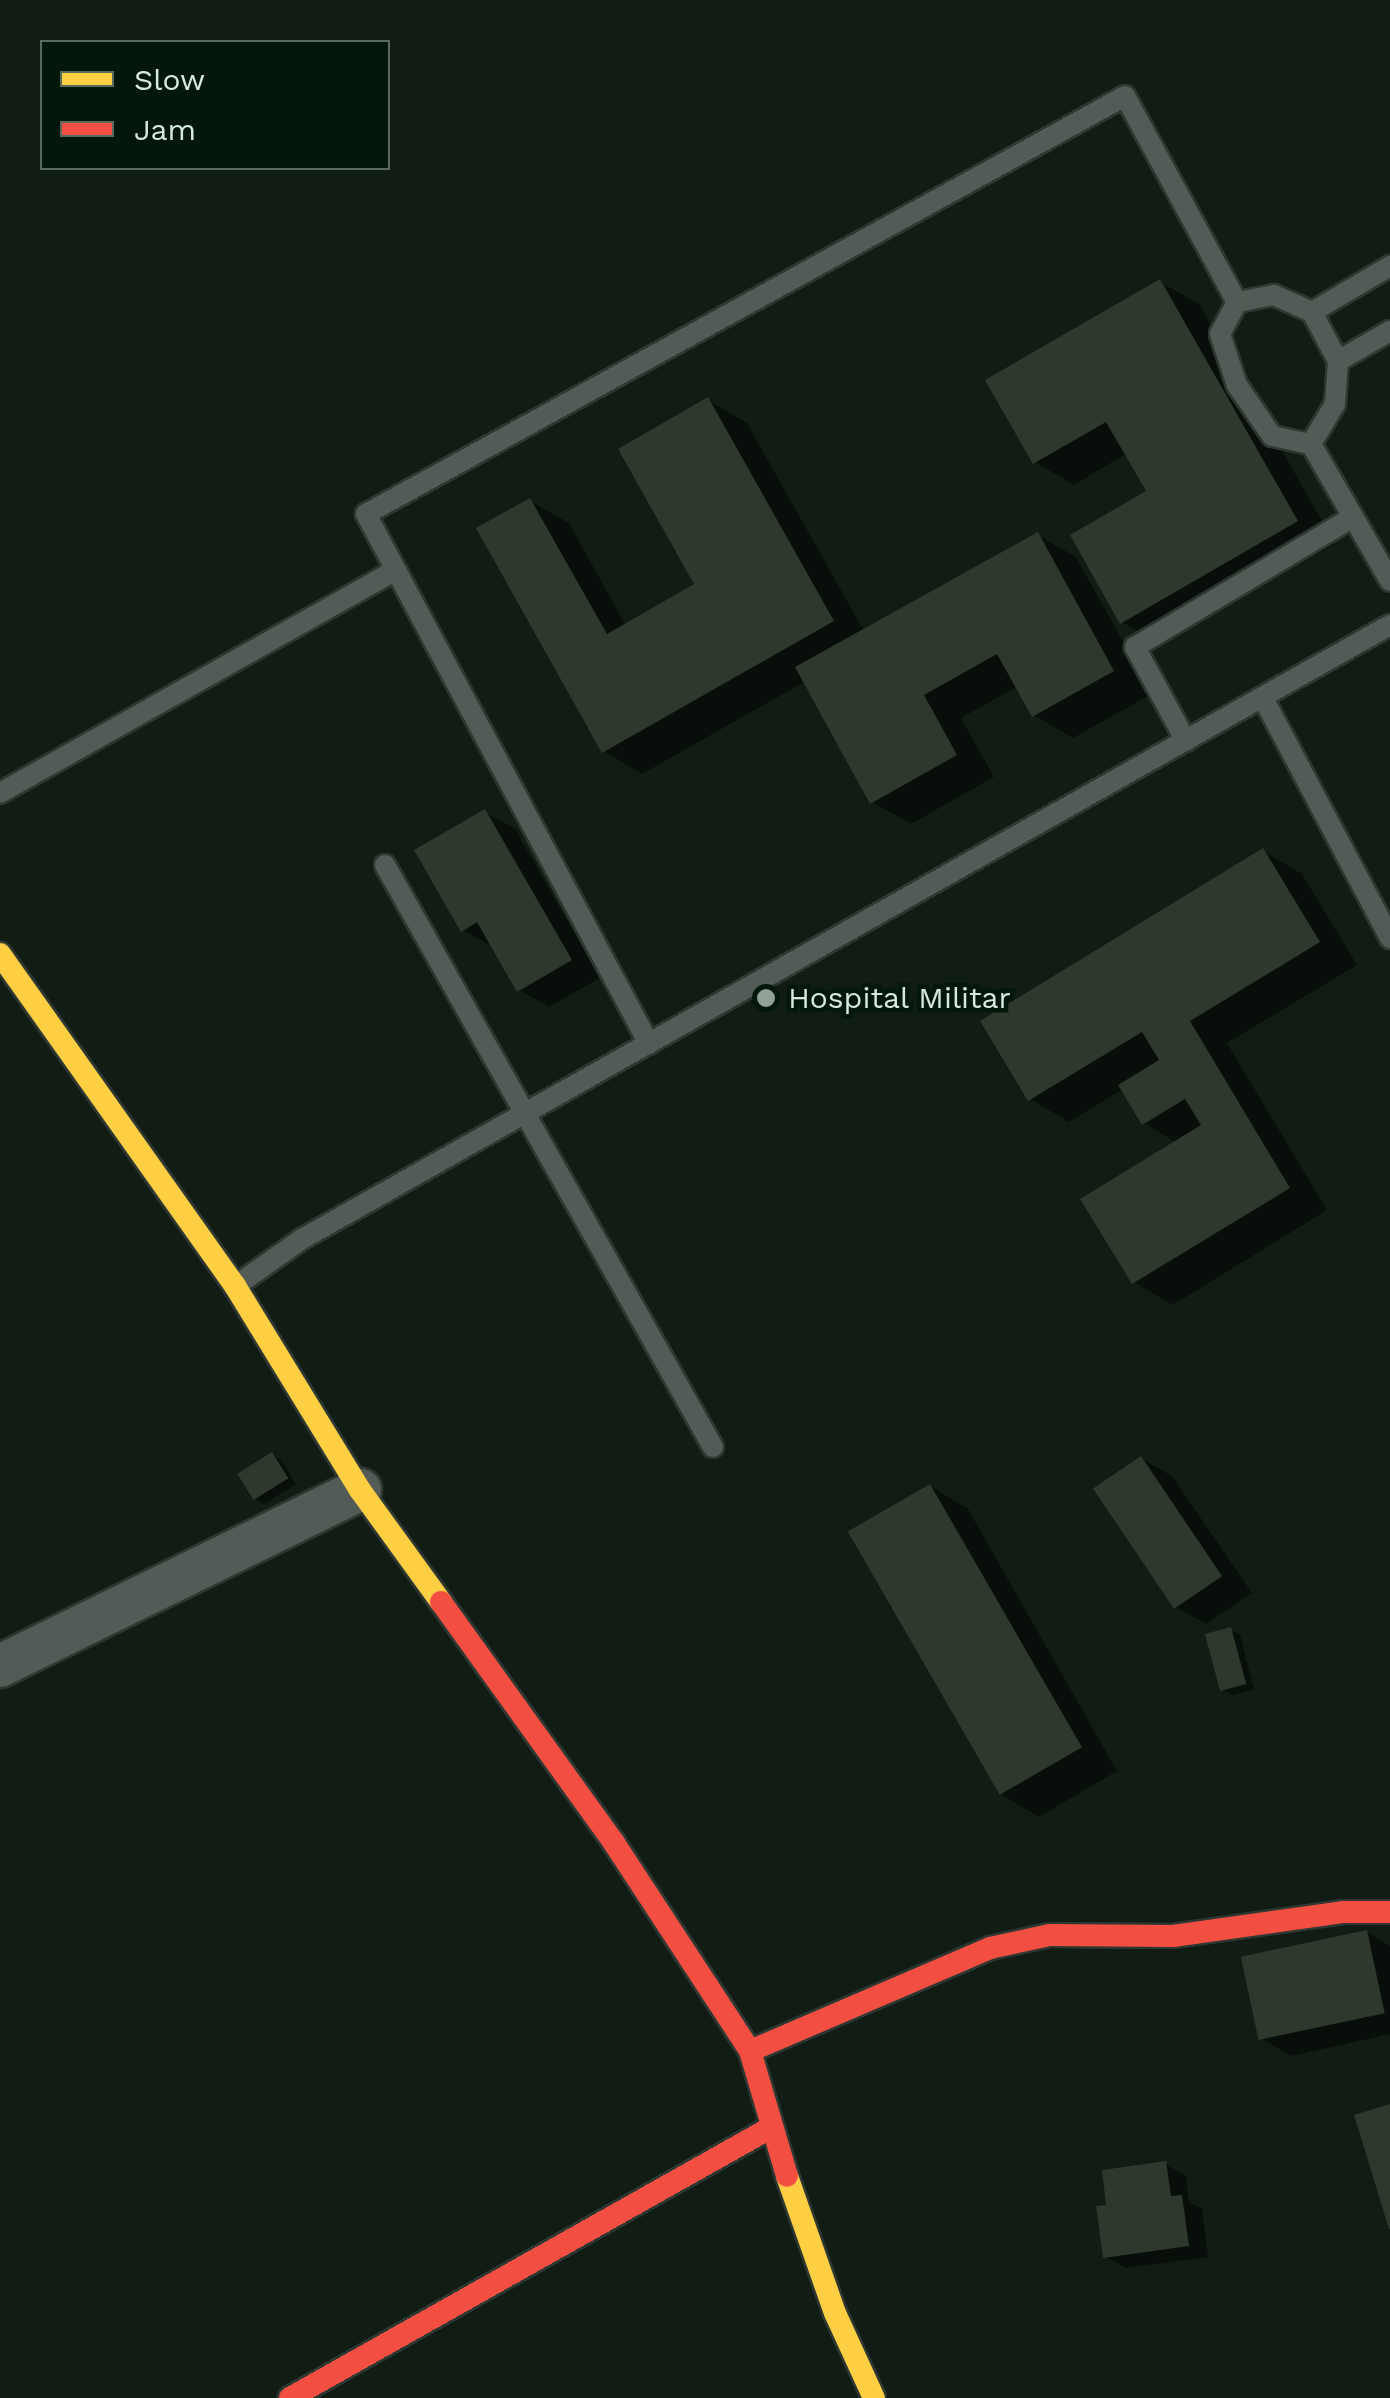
<!DOCTYPE html>
<html>
<head>
<meta charset="utf-8">
<style>
	body { margin:0 }
	#map { position:relative; width:1390px; height:2398px; overflow:hidden; background:#101c14; font-family:"Work Sans",sans-serif }
	div>[style] { position:absolute }
	.shadow>* { inset:0; background:#0007 }
	.building>* { inset:0; background:#2f382c; transform-origin:0 0 }
	.roads { filter:drop-shadow(2px 0 #2e3731) drop-shadow(-2px 0 #2e3731) drop-shadow(0 2px #2e3731) drop-shadow(0 -2px #2e3731) }
	.lane>* { height:20px; margin:-10px; padding:0 10px; transform-origin:10px; border-radius:10px; background:#525b55 }
	.street>* { height:42px; margin:-21px; padding:0 21px; transform-origin:21px; border-radius:21px; background:#525b55 }
	.slow>* { height:22px; margin:-11px; padding:0 11px; transform-origin:11px; border-radius:11px; background:#ffcf43 }
	.jam>* { height:22px; margin:-11px; padding:0 11px; transform-origin:11px; border-radius:11px; background:#f24e42 }
	.dots>* { width:28px; height:28px; translate:-50% -50%; box-sizing:border-box; border:5px solid #03180a; border-radius:50% }
	span { translate:-50% -50%; white-space:nowrap; text-align:center; line-height:1.15; -webkit-text-stroke:9px #03180a; paint-order:stroke }
	.poi-label { font-size:30px; color:#d9e7dd }
	.left { translate:0 -50%; text-align:left }
	.legend { position:absolute; left:40px; top:40px; width:350px; height:130px; box-sizing:border-box; background:#03180a; border:2px solid #596b5e; margin:0; padding:12px 18px; list-style:none; font-size:30px; color:#d9e7dd }
	.legend li { display:flex; align-items:center; gap:20px; height:50px }
	.legend b { width:50px; border:2px solid #596b5e }
</style>
</head>
<body>
<div id="map">
	<div class="shadow">
		<i style="clip-path:polygon(1160px 282px,1199px 304px,1335px 544px,1161px 644px,1122px 622px,1150px 492px,1127px 453px,1074px 485px,1035px 462px)"></i>
		<i style="clip-path:polygon(708px 400px,747px 423px,864px 631px,1038px 535px,1076px 557px,1152px 694px,1073px 738px,1034px 715px,1018px 686px,961px 718px,994px 777px,911px 824px,872px 802px,806px 681px,642px 774px,604px 751px,530px 501px,569px 523px,626px 626px,697px 585px)"></i>
		<i style="clip-path:polygon(485px 812px,515px 829px,600px 978px,549px 1007px,519px 990px,493px 947px,463px 930px)"></i>
		<i style="clip-path:polygon(1264px 851px,1302px 874px,1357px 965px,1227px 1043px,1327px 1210px,1173px 1305px,1134px 1282px,1177px 1143px,1144px 1123px,1123px 1089px,1069px 1122px,1030px 1099px)"></i>
		<i style="clip-path:polygon(272px 1455px,281px 1460px,296px 1484px,264px 1504px,255px 1499px)"></i>
		<i style="clip-path:polygon(1142px 1459px,1172px 1476px,1252px 1593px,1206px 1624px,1176px 1607px)"></i>
		<i style="clip-path:polygon(930px 1486px,968px 1509px,1117px 1771px,1039px 1817px,1000px 1794px)"></i>
		<i style="clip-path:polygon(1231px 1630px,1240px 1635px,1254px 1689px,1233px 1695px,1224px 1690px)"></i>
		<i style="clip-path:polygon(1367px 1932px,1390px 1946px,1390px 2034px,1291px 2056px,1261px 2038px)"></i>
		<i style="clip-path:polygon(1165px 2164px,1186px 2176px,1189px 2202px,1202px 2209px,1208px 2257px,1125px 2268px,1105px 2256px)"></i>
	</div>
	<div class="building">
		<i style="clip-path:polygon(1160px 279px,1298px 521px,1120px 624px,1070px 535px,1146px 491px,1106px 422px,1033px 464px,985px 380px)"></i>
		<i style="clip-path:polygon(708px 397px,834px 621px,602px 753px,476px 528px,530px 498px,607px 634px,694px 584px,618px 449px)"></i>
		<i style="clip-path:polygon(1038px 532px,1114px 671px,1032px 717px,997px 654px,924px 695px,957px 755px,870px 804px,795px 667px)"></i>
		<i style="clip-path:polygon(485px 809px,572px 960px,517px 992px,477px 922px,461px 932px,414px 850px)"></i>
		<i style="clip-path:polygon(1263px 848px,1320px 942px,1190px 1021px,1290px 1188px,1132px 1284px,1080px 1199px,1201px 1125px,1185px 1099px,1142px 1125px,1118px 1085px,1159px 1060px,1142px 1032px,1028px 1101px,980px 1021px)"></i>
		<i style="left:272px;top:1452px;width:31px;height:41px;rotate:58deg"></i>
		<i style="left:1141px;top:1456px;width:145px;height:58px;rotate:56deg"></i>
		<i style="left:930px;top:1484px;width:304px;height:95px;rotate:60deg"></i>
		<i style="left:1231px;top:1627px;width:59px;height:27px;rotate:75deg"></i>
		<i style="left:1367px;top:1930px;width:85px;height:129px;rotate:78deg"></i>
		<i style="clip-path:polygon(1390px 2104px,1390px 2229px,1389px 2229px,1354px 2115px)"></i>
		<i style="clip-path:polygon(1166px 2161px,1171px 2196px,1182px 2195px,1189px 2246px,1103px 2258px,1096px 2206px,1106px 2205px,1102px 2170px)"></i>
	</div>
	<div class="roads">
		<div class="lane">
			<i style="left:1312px;top:312px;width:91px;rotate:-30.5deg"></i>
			<i style="left:1338px;top:361px;width:60px;rotate:-30deg"></i>
			<i style="left:1311px;top:444px;width:47px;rotate:-59deg"></i>
			<i style="left:1335px;top:404px;width:43px;rotate:-86deg"></i>
			<i style="left:1338px;top:361px;width:55px;rotate:-118deg"></i>
			<i style="left:1312px;top:312px;width:42px;rotate:-155.9deg"></i>
			<i style="left:1274px;top:295px;width:38px;rotate:169deg"></i>
			<i style="left:1237px;top:302px;width:36px;rotate:118deg"></i>
			<i style="left:1220px;top:334px;width:54px;rotate:71.6deg"></i>
			<i style="left:1237px;top:385px;width:62px;rotate:55.5deg"></i>
			<i style="left:1272px;top:436px;width:40px;rotate:12deg"></i>
			<i style="left:1311px;top:444px;width:158px;rotate:60deg"></i>
			<i style="left:1263px;top:698px;width:272px;rotate:62.1deg"></i>
			<i style="left:1186px;top:741px;width:107px;rotate:-118.5deg"></i>
			<i style="left:1135px;top:647px;width:254px;rotate:-30.8deg"></i>
			<i style="left:0;top:793px;width:452px;rotate:-29.4deg"></i>
			<i style="left:385px;top:865px;width:668px;rotate:60.6deg"></i>
			<i style="left:649px;top:1044px;width:601px;rotate:-118.1deg"></i>
			<i style="left:366px;top:514px;width:866px;rotate:-28.84deg"></i>
			<i style="left:1125px;top:96px;width:234px;rotate:61.5deg"></i>
			<i style="left:237px;top:1285px;width:80px;rotate:-35.3deg"></i>
			<i style="left:302px;top:1239px;width:1249px;rotate:-29.44deg"></i>
		</div>
		<div class="street">
			<i style="left:0;top:1666px;width:401px;rotate:-26.1deg"></i>
		</div>
		<div class="slow">
			<i style="left:0;top:954px;width:407px;rotate:54.7deg"></i>
			<i style="left:235px;top:1286px;width:239px;rotate:58.5deg"></i>
			<i style="left:360px;top:1490px;width:138px;rotate:54.1deg"></i>
			<i style="left:787px;top:2176px;width:145px;rotate:70.7deg"></i>
			<i style="left:835px;top:2313px;width:94px;rotate:65.4deg"></i>
		</div>
		<div class="jam">
			<i style="left:441px;top:1602px;width:297px;rotate:54.3deg"></i>
			<i style="left:614px;top:1843px;width:249px;rotate:56.8deg"></i>
			<i style="left:750px;top:2051px;width:130px;rotate:73.5deg"></i>
			<i style="left:750px;top:2051px;width:261px;rotate:-23.2deg"></i>
			<i style="left:990px;top:1948px;width:61px;rotate:-12.2deg"></i>
			<i style="left:1050px;top:1935px;width:123px;rotate:0.5deg"></i>
			<i style="left:1173px;top:1936px;width:173px;rotate:-8deg"></i>
			<i style="left:1344px;top:1912px;width:46px"></i>
			<i style="left:290px;top:2398px;width:553px;rotate:-29.35deg"></i>
		</div>
	</div>
	<div class="dots">
		<i style="left:766px;top:998px;background:#93a097"></i>
	</div>
	<div class="poi-label">
		<span class="left" style="left:788px;top:998px">Hospital Militar</span>
	</div>
	<ul class="legend">
	<li><b style="height:12px;background:#ffcf43"></b>Slow</li>
	<li><b style="height:12px;background:#f24e42"></b>Jam</li>
	</ul>
</div>
</body>
</html>
